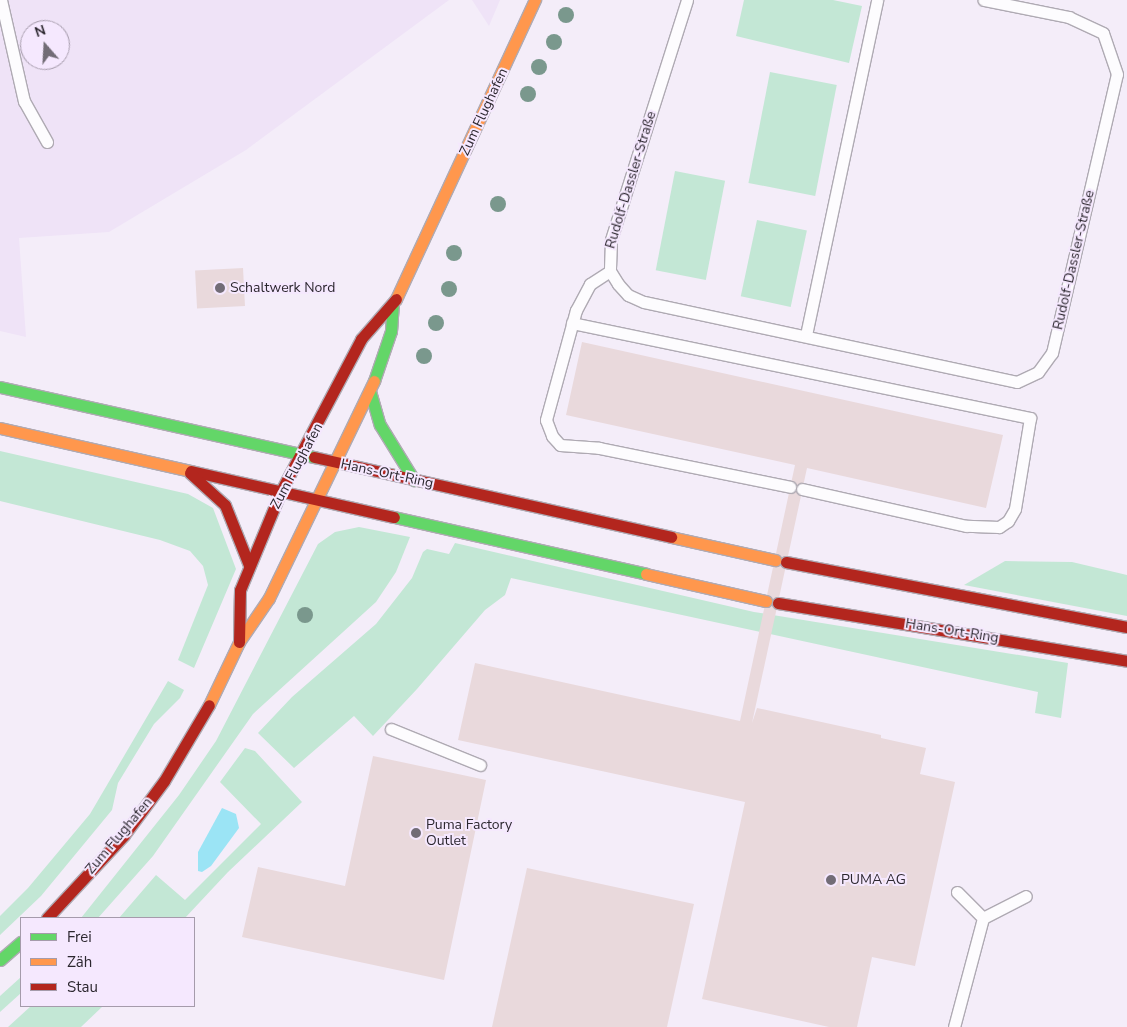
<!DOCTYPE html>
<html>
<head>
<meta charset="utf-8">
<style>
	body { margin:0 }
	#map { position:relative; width:1127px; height:1027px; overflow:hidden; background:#f4edf9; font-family:"Nunito Sans",sans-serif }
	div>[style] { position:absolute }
	.built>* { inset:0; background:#efe3f7 }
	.green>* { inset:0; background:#c3e7d5; transform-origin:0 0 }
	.water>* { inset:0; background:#9be4f5 }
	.building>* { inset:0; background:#e9d9dc; transform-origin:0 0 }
	.roads { filter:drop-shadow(1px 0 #afaab3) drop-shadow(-1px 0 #afaab3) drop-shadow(0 1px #afaab3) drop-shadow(0 -1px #afaab3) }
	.lane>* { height:11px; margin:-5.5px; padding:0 5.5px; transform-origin:5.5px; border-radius:5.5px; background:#fdfcfe }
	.fast>* { height:11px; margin:-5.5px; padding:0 5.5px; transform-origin:5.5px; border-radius:5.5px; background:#63d668 }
	.slow>* { height:11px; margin:-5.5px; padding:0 5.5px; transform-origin:5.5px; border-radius:5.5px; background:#ff974d }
	.jam>* { height:11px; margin:-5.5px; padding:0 5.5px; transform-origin:5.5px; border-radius:5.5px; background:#b3261e }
	.trees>* { width:16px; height:16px; margin:-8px; border-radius:50%; background:#7a988d }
	.dots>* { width:14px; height:14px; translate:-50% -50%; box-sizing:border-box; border:2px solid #f5e8fe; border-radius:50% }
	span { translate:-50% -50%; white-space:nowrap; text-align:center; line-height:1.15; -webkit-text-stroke:4px #f5e8fe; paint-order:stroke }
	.street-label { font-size:14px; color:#2c272f }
	.poi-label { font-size:14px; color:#2c272f }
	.left { translate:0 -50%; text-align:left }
	.legend { position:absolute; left:20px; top:917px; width:175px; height:90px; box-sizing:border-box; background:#f5e8fe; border:1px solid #a59bab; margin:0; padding:6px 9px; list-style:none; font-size:15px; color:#2c272f }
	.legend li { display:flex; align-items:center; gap:10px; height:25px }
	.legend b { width:25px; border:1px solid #a59bab }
	.north { position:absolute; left:20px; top:20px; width:50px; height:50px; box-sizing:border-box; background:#f5e8fe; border:1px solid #a59bab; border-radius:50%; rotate:341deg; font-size:14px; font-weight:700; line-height:20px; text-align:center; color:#2c272f }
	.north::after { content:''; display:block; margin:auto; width:18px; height:22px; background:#726c76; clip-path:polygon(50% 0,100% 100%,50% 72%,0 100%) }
</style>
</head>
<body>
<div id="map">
	<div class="built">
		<i style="clip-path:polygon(evenodd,0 0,449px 0,246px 150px,109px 232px,19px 238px,26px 337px,0 331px,0 0,30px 30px,60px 30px,60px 60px,30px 60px,30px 30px)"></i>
		<i style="clip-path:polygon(472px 0,500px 0,489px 26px)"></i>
	</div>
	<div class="green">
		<i style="clip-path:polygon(744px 0,833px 0,862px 6px,849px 63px,736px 36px)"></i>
		<i style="left:770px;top:72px;width:68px;height:113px;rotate:11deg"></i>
		<i style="left:675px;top:171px;width:51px;height:101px;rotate:11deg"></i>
		<i style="left:757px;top:220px;width:51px;height:78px;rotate:12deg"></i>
		<i style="clip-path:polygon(0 451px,188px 494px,213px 508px,236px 569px,194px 668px,178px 660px,208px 585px,203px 566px,190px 551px,160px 540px,0 501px)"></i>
		<i style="clip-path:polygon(359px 527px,410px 537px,396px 572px,376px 602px,253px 714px,153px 856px,98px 918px,81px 918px,179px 795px,216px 741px,318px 544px,335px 532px)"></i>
		<i style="clip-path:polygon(455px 543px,754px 612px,1068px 663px,1061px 718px,1035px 713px,1038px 692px,511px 578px,505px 595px,485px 610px,417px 689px,373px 736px,354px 716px,294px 768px,258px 733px,292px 697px,376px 624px,412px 578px,423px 552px,427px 549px,449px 554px)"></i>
		<i style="clip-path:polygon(1005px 561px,1072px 562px,1127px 575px,1127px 616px,964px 585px)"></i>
		<i style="clip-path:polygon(168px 681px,184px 690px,180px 698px,154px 724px,118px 783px,112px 810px,41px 896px,0 935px,0 916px,28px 888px,90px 814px)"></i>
		<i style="clip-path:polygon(245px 748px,255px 751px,302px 802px,228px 872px,185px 918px,119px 918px,156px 875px,185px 900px,261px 824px,220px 782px)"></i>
		<i style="clip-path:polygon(21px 977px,21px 993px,0 1012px,0 996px)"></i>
		<i style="clip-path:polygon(31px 1006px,103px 1006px,81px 1027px,8px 1027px)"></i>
	</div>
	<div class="water">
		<i style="clip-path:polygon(222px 808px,236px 814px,239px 828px,211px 866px,202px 872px,198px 871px,198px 852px)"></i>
	</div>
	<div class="building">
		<i style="left:243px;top:268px;width:38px;height:48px;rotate:87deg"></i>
		<i style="clip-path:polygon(582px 342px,1003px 435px,986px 508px,807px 468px,752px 723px,757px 708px,881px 735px,881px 738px,926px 748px,920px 774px,955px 782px,915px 966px,872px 957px,857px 1027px,829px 1027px,702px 999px,745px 802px,458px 740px,475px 663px,740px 721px,795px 465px,566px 415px)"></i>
		<i style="clip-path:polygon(373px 756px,486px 780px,444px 980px,242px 937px,258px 867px,345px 886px)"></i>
		<i style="clip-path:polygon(527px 868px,694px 904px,667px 1027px,492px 1027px)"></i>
	</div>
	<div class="roads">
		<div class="lane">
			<i style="left:1px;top:0;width:104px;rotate:77.2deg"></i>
			<i style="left:24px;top:101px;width:47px;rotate:60.7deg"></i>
			<i style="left:687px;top:0;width:252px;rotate:107.6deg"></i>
			<i style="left:611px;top:240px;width:31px;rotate:92deg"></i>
			<i style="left:610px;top:271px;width:15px;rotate:58deg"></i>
			<i style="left:618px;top:284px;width:15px;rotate:48deg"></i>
			<i style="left:628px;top:295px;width:17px;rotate:24deg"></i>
			<i style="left:644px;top:302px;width:381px;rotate:12.1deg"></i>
			<i style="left:1017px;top:382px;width:23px;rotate:-25deg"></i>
			<i style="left:1038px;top:372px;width:24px;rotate:-54deg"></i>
			<i style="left:1052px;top:353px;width:286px;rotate:-76.9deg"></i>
			<i style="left:1117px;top:74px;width:43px;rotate:-108.9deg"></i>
			<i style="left:1103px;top:33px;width:38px;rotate:-155deg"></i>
			<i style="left:1069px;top:17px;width:87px;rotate:-168.7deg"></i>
			<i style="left:610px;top:271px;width:24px;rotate:147deg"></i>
			<i style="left:590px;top:284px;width:30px;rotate:118deg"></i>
			<i style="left:576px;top:310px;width:114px;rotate:105.3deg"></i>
			<i style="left:546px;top:420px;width:17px;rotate:69deg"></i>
			<i style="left:552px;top:436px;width:12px;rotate:48deg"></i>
			<i style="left:560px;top:445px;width:39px;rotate:4deg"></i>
			<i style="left:599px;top:448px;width:195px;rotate:11.5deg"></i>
			<i style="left:572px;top:323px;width:468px;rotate:11.7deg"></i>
			<i style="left:1030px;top:418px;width:92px;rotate:99.4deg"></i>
			<i style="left:1015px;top:509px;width:14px;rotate:120deg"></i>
			<i style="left:1008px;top:521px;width:11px;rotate:146deg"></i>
			<i style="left:999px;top:527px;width:33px;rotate:-178deg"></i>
			<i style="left:966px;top:526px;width:168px;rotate:-167.3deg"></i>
			<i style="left:806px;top:335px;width:342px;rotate:-78deg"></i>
			<i style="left:391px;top:729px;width:96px;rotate:22deg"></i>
			<i style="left:957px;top:892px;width:37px;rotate:45deg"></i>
			<i style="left:954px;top:1027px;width:113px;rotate:-75.1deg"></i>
			<i style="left:983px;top:918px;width:48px;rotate:-27.1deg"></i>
		</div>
		<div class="fast">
			<i style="left:374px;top:381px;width:53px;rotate:-71.2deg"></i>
			<i style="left:391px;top:331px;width:26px;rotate:-86deg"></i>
			<i style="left:0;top:387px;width:322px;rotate:12.6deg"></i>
			<i style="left:370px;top:391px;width:35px;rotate:74deg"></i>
			<i style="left:380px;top:425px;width:65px;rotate:58.3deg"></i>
			<i style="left:394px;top:517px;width:258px;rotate:12.7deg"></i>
			<i style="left:0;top:960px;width:28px;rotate:-41deg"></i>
		</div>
		<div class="slow">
			<i style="left:396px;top:299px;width:330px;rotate:-65.1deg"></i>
			<i style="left:0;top:428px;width:196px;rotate:12.7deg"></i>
			<i style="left:671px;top:537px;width:107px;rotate:12.5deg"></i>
			<i style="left:646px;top:574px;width:123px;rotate:12.7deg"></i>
			<i style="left:209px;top:705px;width:70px;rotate:-64.5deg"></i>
			<i style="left:239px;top:642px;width:53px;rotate:-55.7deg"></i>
			<i style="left:269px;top:598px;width:241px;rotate:-64.2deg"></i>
		</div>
		<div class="jam">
			<i style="left:314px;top:457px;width:366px;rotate:12.6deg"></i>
			<i style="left:191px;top:471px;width:208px;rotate:12.8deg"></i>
			<i style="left:190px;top:473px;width:47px;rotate:42.4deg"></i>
			<i style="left:225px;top:505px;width:65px;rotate:68.2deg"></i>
			<i style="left:786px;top:562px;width:347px;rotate:10.8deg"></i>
			<i style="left:778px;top:603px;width:354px;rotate:9.4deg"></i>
			<i style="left:239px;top:642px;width:52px;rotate:-88.9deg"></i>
			<i style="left:240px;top:590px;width:107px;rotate:-67.5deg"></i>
			<i style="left:281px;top:491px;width:172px;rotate:-62.2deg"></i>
			<i style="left:361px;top:339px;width:53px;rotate:-48.8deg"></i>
			<i style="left:47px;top:918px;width:113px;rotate:-47.1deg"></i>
			<i style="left:124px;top:835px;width:67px;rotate:-53.5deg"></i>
			<i style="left:164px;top:781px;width:88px;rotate:-59.4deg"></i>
		</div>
	</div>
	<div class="trees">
		<i style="left:566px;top:15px"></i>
		<i style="left:554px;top:42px"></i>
		<i style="left:539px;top:67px"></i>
		<i style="left:528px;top:94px"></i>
		<i style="left:498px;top:204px"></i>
		<i style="left:454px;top:253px"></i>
		<i style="left:449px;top:289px"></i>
		<i style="left:436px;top:323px"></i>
		<i style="left:424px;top:356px"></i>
		<i style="left:305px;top:615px"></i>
	</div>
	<div class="dots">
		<i style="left:220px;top:288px;background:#726c76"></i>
		<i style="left:416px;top:833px;background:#726c76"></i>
		<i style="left:831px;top:880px;background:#726c76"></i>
	</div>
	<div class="street-label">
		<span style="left:484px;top:112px;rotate:-65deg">Zum Flughafen</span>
		<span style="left:631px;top:180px;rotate:-73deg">Rudolf-Dassler-Straße</span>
		<span style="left:1074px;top:260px;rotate:-77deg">Rudolf-Dassler-Straße</span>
		<span style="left:297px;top:466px;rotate:-62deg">Zum Flughafen</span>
		<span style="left:387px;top:474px;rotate:12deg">Hans-Ort-Ring</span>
		<span style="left:952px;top:631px;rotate:9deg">Hans-Ort-Ring</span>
		<span style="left:119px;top:836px;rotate:-50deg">Zum Flughafen</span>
	</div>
	<div class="poi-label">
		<span class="left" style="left:230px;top:288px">Schaltwerk Nord</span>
		<span class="left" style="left:426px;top:833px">Puma Factory<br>Outlet</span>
		<span class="left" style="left:841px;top:880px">PUMA AG</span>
	</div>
	<ul class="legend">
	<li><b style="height:6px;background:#63d668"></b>Frei</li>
	<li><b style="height:6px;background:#ff974d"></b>Zäh</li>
	<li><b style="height:6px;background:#b3261e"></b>Stau</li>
	</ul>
	<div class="north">N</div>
</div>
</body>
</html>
